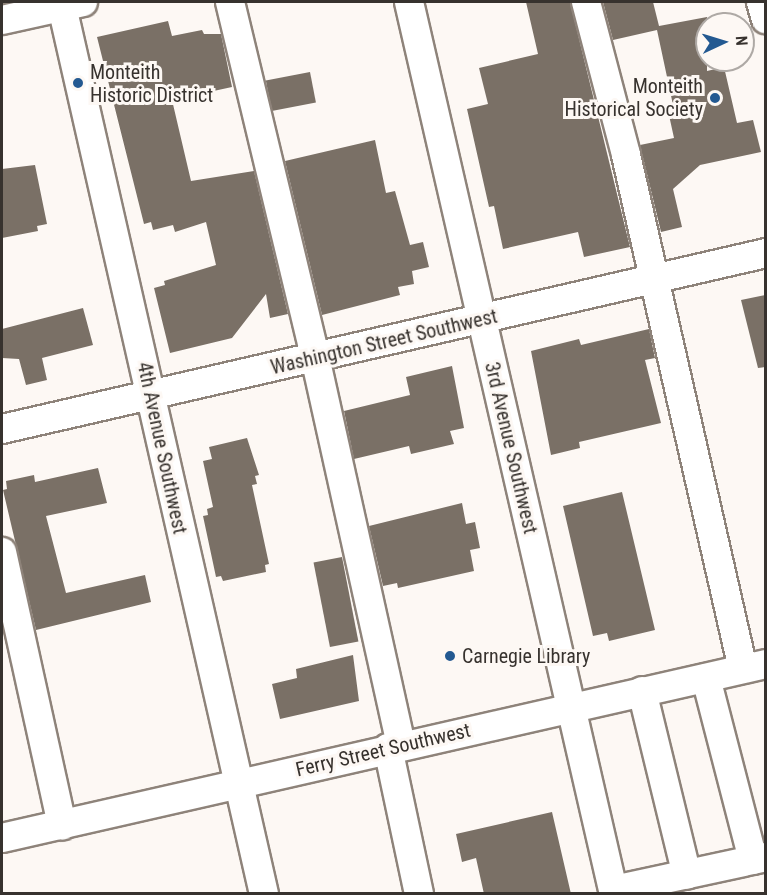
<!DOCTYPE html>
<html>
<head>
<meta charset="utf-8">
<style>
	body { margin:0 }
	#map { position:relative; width:767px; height:895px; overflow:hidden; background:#fdf8f4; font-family:"Roboto Condensed",sans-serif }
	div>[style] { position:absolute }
	.building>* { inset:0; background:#7a7066; transform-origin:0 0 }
	.roads { filter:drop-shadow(2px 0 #8e837a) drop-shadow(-2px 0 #8e837a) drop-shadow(0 2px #8e837a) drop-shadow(0 -2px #8e837a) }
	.minor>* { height:28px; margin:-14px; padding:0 14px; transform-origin:14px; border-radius:14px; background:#fff }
	.dots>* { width:16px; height:16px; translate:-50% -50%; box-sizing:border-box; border:3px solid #fdf8f4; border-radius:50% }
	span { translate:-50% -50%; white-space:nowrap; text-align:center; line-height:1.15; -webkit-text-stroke:6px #fdf8f4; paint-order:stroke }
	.poi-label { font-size:20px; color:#37322e }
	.left { translate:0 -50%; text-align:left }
	.right { translate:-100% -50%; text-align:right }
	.street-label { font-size:20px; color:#37322e }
	.frame { position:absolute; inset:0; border:3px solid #37322e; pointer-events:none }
	.north { position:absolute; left:695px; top:12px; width:60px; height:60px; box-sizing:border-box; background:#fdf8f4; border:2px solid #aea9a5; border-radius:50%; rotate:86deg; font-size:16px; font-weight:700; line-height:24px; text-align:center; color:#37322e }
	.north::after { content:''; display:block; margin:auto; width:21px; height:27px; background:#235991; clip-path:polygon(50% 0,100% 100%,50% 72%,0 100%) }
</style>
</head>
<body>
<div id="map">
	<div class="building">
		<i style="clip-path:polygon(526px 2px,570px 2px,630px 247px,584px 257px,578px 232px,503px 249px,494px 206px,489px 207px,467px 109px,488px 104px,479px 68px,538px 54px)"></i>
		<i style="clip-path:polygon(603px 2px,653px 2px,659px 26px,707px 17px,707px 71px,724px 67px,737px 123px,753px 120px,761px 152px,700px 165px,673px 189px,682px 227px,661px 232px,640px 145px,674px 138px,667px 106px,673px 105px,657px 30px,613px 40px)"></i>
		<i style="clip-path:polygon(168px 21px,172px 36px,202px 30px,204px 34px,221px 34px,232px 87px,172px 100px,191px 181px,254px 171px,288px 314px,270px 318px,266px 294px,232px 338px,170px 353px,154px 288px,165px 285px,164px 281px,216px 265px,206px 222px,175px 232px,173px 225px,153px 230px,151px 222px,144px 224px,97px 37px)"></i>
		<i style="left:310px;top:72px;width:31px;height:45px;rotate:79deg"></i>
		<i style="clip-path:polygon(375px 140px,386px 193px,395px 191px,410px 245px,423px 242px,429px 267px,412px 271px,414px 284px,398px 287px,400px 295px,322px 315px,285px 161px)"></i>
		<i style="clip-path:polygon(35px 165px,47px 224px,37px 226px,38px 231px,2px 238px,2px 169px)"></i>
		<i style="clip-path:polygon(765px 295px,765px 367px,758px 368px,741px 300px)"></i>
		<i style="clip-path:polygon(83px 308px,93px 345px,42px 358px,47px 380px,26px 385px,19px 359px,2px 358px,2px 329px)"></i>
		<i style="clip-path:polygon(649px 329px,655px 358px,645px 360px,661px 423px,579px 442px,580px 448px,551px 455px,531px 351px,579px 339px,581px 345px)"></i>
		<i style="clip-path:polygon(452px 366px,464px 428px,450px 431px,454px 444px,411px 454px,409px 446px,354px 459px,344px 411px,410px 395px,406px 377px)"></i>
		<i style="clip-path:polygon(247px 438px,259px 475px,255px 476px,257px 484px,252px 485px,269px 564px,265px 565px,266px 572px,223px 581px,221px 576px,216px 577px,203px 516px,208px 515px,207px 509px,213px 507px,203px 461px,212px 459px,209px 447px)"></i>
		<i style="clip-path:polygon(98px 468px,107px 503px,46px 516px,66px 593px,145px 575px,151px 602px,36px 630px,3px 490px,7px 489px,6px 481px,34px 475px,35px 482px)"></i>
		<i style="clip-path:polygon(622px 492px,655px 630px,609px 641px,607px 633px,593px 636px,563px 506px)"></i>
		<i style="clip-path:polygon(462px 503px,466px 524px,475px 522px,480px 548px,470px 550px,474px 571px,398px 588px,397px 583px,383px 586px,369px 526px)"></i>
		<i style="left:342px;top:557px;width:86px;height:29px;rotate:79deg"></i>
		<i style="clip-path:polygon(353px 655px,359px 701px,280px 719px,272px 684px,297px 678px,296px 669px)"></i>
		<i style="clip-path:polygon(552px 812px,571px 894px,484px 894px,476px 858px,462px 862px,456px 834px)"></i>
	</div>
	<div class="roads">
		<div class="minor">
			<i style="left:61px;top:2px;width:915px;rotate:77.18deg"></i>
			<i style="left:230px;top:2px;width:365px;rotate:76.5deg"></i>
			<i style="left:315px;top:357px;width:398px;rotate:77.5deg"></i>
			<i style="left:409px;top:2px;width:915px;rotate:77.06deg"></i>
			<i style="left:586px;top:2px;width:158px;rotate:75.3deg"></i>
			<i style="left:626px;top:155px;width:527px;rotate:77.18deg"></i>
			<i style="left:761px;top:2px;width:18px;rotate:74deg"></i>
			<i style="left:2px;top:20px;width:83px;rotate:-12.5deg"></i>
			<i style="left:2px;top:429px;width:784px;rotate:-12.97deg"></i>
			<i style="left:2px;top:552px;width:280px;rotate:77.6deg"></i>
			<i style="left:706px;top:678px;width:188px;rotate:75.5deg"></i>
			<i style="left:642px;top:691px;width:189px;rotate:76.3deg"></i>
			<i style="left:388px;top:748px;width:149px;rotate:78deg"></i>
			<i style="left:2px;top:838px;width:784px;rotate:-12.83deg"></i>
			<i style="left:614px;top:890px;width:156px;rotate:-12.2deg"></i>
		</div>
	</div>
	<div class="dots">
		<i style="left:78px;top:83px;background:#235991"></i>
		<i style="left:715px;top:98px;background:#235991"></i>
		<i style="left:450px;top:656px;background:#235991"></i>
	</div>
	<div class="poi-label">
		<span class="left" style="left:90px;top:84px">Monteith<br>Historic District</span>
		<span class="right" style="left:703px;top:98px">Monteith<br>Historical Society</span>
		<span class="left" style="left:462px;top:656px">Carnegie Library</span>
	</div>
	<div class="street-label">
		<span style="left:384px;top:342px;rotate:-13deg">Washington Street Southwest</span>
		<span style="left:162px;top:448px;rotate:78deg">4th Avenue Southwest</span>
		<span style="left:511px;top:448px;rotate:77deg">3rd Avenue Southwest</span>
		<span style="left:383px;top:750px;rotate:-13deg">Ferry Street Southwest</span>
	</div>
	<div class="frame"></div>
	<div class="north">N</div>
</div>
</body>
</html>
